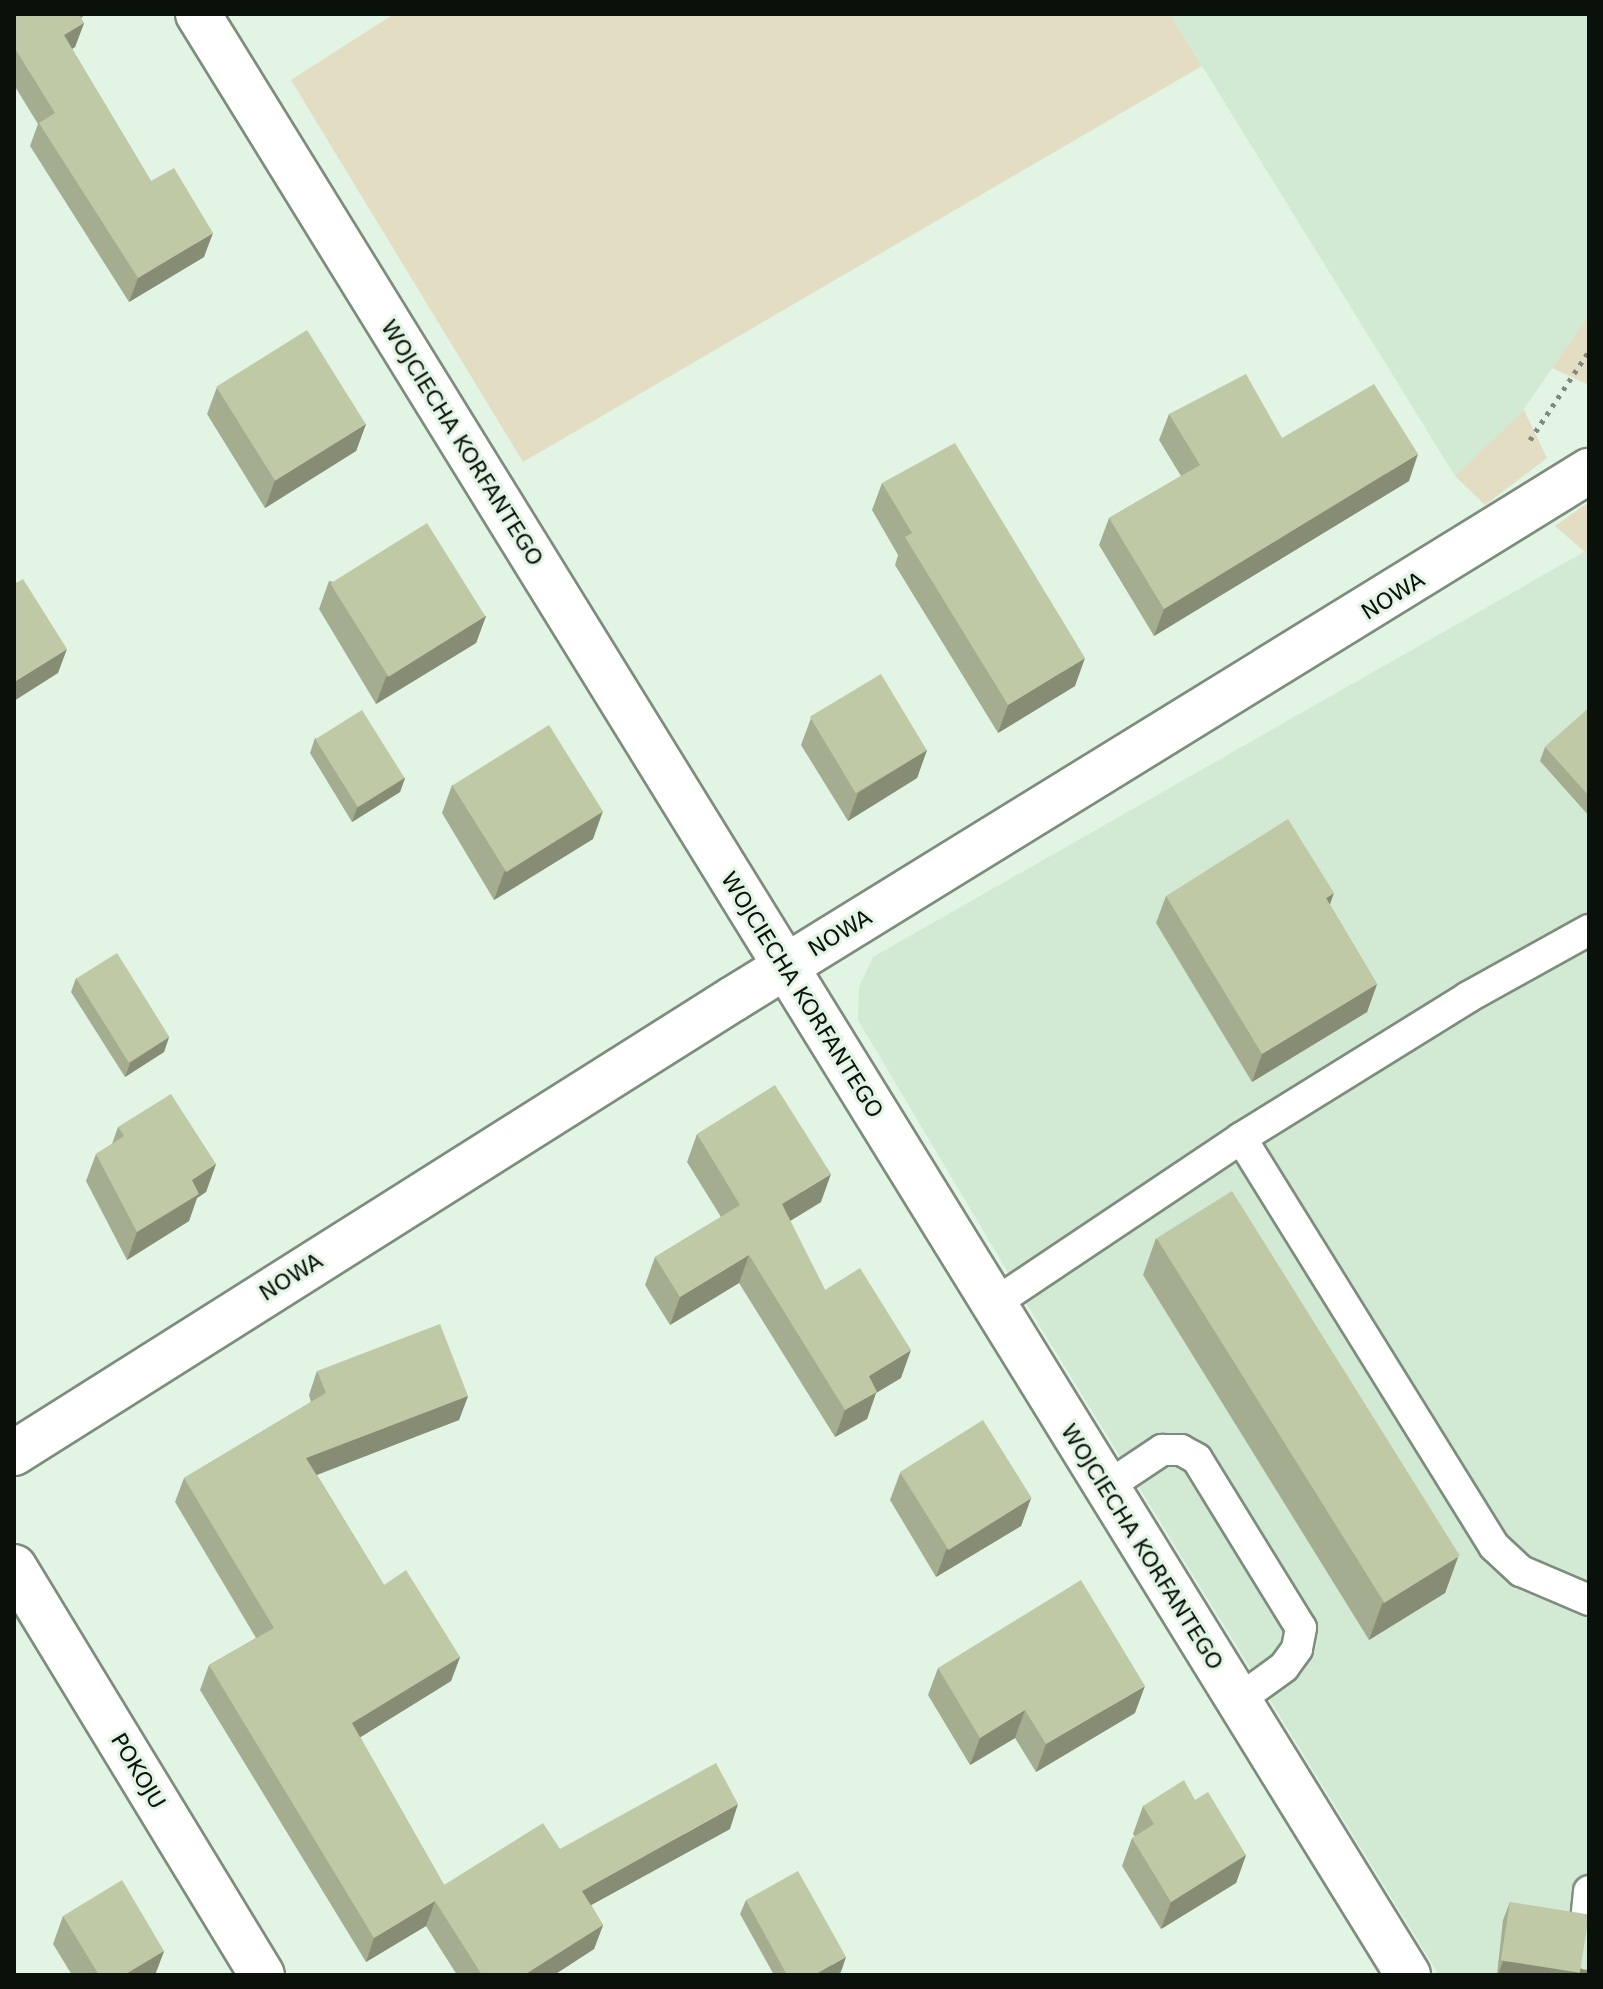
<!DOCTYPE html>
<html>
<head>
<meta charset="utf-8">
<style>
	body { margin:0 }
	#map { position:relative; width:1603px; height:1989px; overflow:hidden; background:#e2f4e3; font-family:"DejaVu Sans",sans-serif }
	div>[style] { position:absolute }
	.built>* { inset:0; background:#d2ead3 }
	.green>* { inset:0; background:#e3ddc3 }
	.path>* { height:5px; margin-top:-2.5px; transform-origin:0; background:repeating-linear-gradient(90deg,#7e8a7e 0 4px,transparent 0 10px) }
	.roads { filter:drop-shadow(2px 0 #7d8d7d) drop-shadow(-2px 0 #7d8d7d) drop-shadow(0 2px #7d8d7d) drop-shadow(0 -2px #7d8d7d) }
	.service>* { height:30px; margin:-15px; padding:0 15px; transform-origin:15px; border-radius:15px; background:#fff }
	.minor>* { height:44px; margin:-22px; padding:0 22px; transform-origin:22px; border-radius:22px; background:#fff }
	.wall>* { inset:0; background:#a4ad8f }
	.shaded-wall>* { inset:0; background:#868d74 }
	.building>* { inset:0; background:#bfc9a6; transform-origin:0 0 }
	span { translate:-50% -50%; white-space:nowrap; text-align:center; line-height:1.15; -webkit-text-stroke:6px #e2f4e3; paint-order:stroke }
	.street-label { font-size:22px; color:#0a100a }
	.frame { position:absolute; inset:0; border:16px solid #0a100a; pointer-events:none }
</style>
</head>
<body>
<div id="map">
	<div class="built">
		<i style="clip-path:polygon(1170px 14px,1589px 14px,1589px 315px,1496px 449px,1455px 476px)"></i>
		<i style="clip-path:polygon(1589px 549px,1589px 1975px,1439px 1975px,1044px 1333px,858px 1020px,859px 987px,873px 957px)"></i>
	</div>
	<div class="green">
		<i style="clip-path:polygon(394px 14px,1170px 14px,1202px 66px,523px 462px,291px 80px)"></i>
		<i style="clip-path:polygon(1589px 315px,1589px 385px,1552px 368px)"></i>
		<i style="clip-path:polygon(1524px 410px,1547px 458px,1485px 505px,1455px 476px)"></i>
		<i style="clip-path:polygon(1589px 502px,1589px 549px,1585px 552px,1555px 526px)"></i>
	</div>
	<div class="path">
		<i style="left:1530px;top:440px;width:107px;rotate:-56.5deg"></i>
	</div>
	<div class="roads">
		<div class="service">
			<i style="left:1241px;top:1138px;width:480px;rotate:58.2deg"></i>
			<i style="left:1494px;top:1546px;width:37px;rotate:43deg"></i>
			<i style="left:1521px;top:1571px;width:74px;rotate:23.1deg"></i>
			<i style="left:992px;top:1305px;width:300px;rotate:-33.8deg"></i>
			<i style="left:1241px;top:1138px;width:267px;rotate:-31.8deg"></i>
			<i style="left:1468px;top:997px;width:138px;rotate:-29deg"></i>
			<i style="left:1105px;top:1488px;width:69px;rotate:-33.7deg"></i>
			<i style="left:1162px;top:1450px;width:19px"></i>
			<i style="left:1181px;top:1450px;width:18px;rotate:29deg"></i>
			<i style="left:1197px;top:1459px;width:198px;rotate:58.4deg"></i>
			<i style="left:1301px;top:1628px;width:21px;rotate:101deg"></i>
			<i style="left:1297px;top:1649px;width:22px;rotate:126deg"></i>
			<i style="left:1284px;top:1667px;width:58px;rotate:144.1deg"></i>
			<i style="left:1587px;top:1911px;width:20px;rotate:-84deg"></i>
		</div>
		<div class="minor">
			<i style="left:198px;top:14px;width:2304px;rotate:58.32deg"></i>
			<i style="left:14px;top:1453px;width:850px;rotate:-32.27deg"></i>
			<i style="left:733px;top:999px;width:1006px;rotate:-31.67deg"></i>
			<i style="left:14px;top:1567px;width:477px;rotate:58.7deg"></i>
		</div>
	</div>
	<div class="wall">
		<i style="clip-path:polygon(14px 14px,86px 14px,81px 18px,84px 23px,75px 47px,72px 49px,151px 181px,204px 257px,129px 302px,30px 146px,38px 124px,14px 85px)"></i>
		<i style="clip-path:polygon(217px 387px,366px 424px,356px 451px,265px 508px,207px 414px)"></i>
		<i style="clip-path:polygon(1169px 414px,1282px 438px,1409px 481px,1154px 636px,1099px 545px,1109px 518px,1181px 476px,1159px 440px)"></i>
		<i style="clip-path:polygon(882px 483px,1075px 686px,998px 733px,895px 565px,898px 555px,872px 510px)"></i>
		<i style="clip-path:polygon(329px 581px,486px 616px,476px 643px,376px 704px,319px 609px)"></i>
		<i style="clip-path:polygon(1589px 708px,1589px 816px,1540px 761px,1545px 747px)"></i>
		<i style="clip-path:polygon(811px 718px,927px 750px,917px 778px,848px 821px,801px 745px)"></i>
		<i style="clip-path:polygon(315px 738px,405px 778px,400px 792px,352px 822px,310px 753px)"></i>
		<i style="clip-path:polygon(452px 785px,593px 839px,494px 900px,442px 813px)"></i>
		<i style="clip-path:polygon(1166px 896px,1330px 905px,1377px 984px,1367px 1012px,1252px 1082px,1156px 923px)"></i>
		<i style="clip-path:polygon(76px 978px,169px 1037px,164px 1052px,125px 1077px,71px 992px)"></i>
		<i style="clip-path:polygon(118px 1127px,216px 1164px,206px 1192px,197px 1198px,189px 1221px,127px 1260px,86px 1181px,96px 1154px,112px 1144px)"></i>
		<i style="clip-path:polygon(697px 1134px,821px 1202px,790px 1221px,825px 1290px,901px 1378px,876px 1393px,867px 1419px,835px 1437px,739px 1283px,670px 1325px,645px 1285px,655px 1257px,721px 1217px,687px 1162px)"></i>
		<i style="clip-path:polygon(1156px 1238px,1458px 1557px,1445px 1593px,1369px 1640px,1143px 1275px)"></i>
		<i style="clip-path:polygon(317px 1371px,468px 1396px,459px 1420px,317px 1475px,384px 1585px,460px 1657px,451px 1681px,360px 1737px,444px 1885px,560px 1849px,730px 1829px,591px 1905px,603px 1925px,594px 1949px,554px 1975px,457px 1975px,426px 1926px,366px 1962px,200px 1690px,209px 1665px,256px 1638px,175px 1502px,184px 1478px,311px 1402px,309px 1395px)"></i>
		<i style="clip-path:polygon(900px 1473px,1031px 1498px,1021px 1526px,936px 1577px,890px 1500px)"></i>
		<i style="clip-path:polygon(938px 1668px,1135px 1713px,1036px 1772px,1015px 1738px,970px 1765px,928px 1695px)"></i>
		<i style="clip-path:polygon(1195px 1800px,1246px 1855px,1236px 1883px,1161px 1929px,1122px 1866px,1132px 1838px,1135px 1837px,1133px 1834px,1143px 1806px)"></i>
		<i style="clip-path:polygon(746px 1900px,841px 1972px,834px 1975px,774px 1975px,740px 1914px)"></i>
		<i style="clip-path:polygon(1510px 1902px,1589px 1975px,1497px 1975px,1503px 1920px)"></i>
		<i style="clip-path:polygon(63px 1916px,164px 1951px,155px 1975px,72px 1975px,53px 1944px)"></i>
	</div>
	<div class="shaded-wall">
		<i style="clip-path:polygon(84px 23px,75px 47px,56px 59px,64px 35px)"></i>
		<i style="clip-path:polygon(213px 233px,204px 257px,129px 302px,138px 278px)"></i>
		<i style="clip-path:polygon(366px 424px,356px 451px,265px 508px,275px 480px)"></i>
		<i style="clip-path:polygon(1418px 454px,1409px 481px,1154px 636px,1164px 609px)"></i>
		<i style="clip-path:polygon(486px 616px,476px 643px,376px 704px,386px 677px)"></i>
		<i style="clip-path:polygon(67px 649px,58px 673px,14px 701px,14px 682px)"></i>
		<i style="clip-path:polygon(1085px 658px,1075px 686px,998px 733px,1008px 705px)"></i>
		<i style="clip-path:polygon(927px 750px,917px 778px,848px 821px,858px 793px)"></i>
		<i style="clip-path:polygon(405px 778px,400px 792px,352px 822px,357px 808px)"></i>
		<i style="clip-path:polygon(603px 811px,593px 839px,494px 900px,504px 872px)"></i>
		<i style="clip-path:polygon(1334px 893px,1324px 921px,1326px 898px)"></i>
		<i style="clip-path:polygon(1377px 984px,1367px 1012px,1252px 1082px,1262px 1054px)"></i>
		<i style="clip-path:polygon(169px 1037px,164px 1052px,125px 1077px,130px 1063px)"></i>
		<i style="clip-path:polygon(216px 1164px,206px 1192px,197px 1198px,189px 1221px,127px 1260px,137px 1232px,192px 1180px)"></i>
		<i style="clip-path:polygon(831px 1174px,821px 1202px,772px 1232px,782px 1204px)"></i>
		<i style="clip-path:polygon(749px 1255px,739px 1283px,670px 1325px,680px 1297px)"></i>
		<i style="clip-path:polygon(911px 1350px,901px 1378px,876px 1393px,867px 1419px,835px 1437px,845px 1410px,869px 1376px)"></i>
		<i style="clip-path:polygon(468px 1396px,459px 1420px,298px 1482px,306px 1458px)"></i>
		<i style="clip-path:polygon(1031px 1498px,1021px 1526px,936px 1577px,946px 1550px)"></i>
		<i style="clip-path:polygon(1458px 1557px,1445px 1593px,1369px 1640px,1382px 1604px)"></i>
		<i style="clip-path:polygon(460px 1657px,451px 1681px,343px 1748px,352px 1723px)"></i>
		<i style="clip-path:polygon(1145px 1686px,1135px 1713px,1036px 1772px,1046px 1744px)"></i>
		<i style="clip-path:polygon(1025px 1710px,1015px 1738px,970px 1765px,980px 1738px)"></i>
		<i style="clip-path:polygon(738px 1804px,730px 1829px,573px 1915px,582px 1891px)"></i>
		<i style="clip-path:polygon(1246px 1855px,1236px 1883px,1161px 1929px,1171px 1902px)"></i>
		<i style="clip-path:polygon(435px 1901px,426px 1926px,366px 1962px,374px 1938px)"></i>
		<i style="clip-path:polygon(603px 1925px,594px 1949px,554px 1975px,524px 1975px)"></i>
		<i style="clip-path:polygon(164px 1951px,155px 1975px,124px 1975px)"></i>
		<i style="clip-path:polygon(846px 1957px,841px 1972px,834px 1975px,814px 1975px)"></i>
		<i style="clip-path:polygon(1503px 1961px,1589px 1970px,1589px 1975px,1498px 1975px)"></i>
	</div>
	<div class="building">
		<i style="clip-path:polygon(14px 14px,78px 14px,84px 23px,64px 35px,151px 181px,174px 168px,213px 233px,138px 278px,39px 123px,55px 113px,14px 47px)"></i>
		<i style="left:307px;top:330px;width:111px;height:107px;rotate:58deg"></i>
		<i style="clip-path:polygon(1246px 374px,1282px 438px,1374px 384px,1418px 454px,1164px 609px,1109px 518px,1200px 465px,1169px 414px)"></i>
		<i style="clip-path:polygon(955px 443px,1085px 658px,1008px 705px,905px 537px,912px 533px,882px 483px)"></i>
		<i style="left:427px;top:523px;width:110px;height:114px;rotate:58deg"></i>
		<i style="clip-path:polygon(23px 579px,67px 649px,14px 682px,14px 584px)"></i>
		<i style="left:881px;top:674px;width:89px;height:83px;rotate:59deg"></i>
		<i style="clip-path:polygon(1589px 708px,1589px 796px,1545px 747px)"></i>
		<i style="left:362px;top:710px;width:80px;height:55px;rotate:58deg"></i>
		<i style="left:549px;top:725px;width:102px;height:114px;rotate:58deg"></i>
		<i style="clip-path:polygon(1288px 819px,1334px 893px,1326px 898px,1377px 984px,1262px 1054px,1166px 896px)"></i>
		<i style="left:117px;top:953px;width:99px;height:48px;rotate:58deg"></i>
		<i style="clip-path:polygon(775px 1085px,831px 1174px,782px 1204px,825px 1290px,860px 1268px,911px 1350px,869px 1376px,877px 1392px,845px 1410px,749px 1255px,680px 1297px,655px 1257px,740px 1205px,697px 1134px)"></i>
		<i style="clip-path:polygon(171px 1094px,216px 1164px,192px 1180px,199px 1194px,137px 1232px,96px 1154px,124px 1136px,118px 1127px)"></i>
		<i style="left:1232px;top:1191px;width:430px;height:89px;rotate:58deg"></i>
		<i style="clip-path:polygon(440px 1324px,468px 1396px,306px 1458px,384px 1585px,406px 1570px,460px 1657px,352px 1723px,444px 1885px,543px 1823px,560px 1849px,716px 1763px,738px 1804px,582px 1891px,603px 1925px,524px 1975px,519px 1975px,518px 1973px,516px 1975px,482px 1975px,435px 1901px,374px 1938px,209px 1665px,274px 1628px,184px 1478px,326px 1393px,317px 1371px)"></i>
		<i style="left:983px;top:1420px;width:92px;height:98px;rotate:58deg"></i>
		<i style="clip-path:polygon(1081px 1580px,1145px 1686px,1046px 1744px,1025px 1710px,980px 1738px,938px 1668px)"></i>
		<i style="clip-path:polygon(1184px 1780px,1195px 1800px,1208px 1792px,1246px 1855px,1171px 1902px,1132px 1838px,1154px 1824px,1143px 1806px)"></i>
		<i style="clip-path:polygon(798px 1871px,846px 1957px,814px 1975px,787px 1975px,746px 1900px)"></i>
		<i style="clip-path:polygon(122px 1880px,164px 1951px,124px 1975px,99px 1975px,63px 1916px)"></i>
		<i style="left:1510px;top:1902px;width:80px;height:59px;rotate:9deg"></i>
	</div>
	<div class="street-label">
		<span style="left:462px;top:443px;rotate:58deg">WOJCIECHA KORFANTEGO</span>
		<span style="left:1393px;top:596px;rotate:-32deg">NOWA</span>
		<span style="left:840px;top:933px;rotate:-31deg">NOWA</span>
		<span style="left:802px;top:995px;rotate:58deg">WOJCIECHA KORFANTEGO</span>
		<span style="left:291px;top:1277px;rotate:-32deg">NOWA</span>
		<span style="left:1142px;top:1547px;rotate:58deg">WOJCIECHA KORFANTEGO</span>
		<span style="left:138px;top:1771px;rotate:59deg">POKOJU</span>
	</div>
	<div class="frame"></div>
</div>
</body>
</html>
